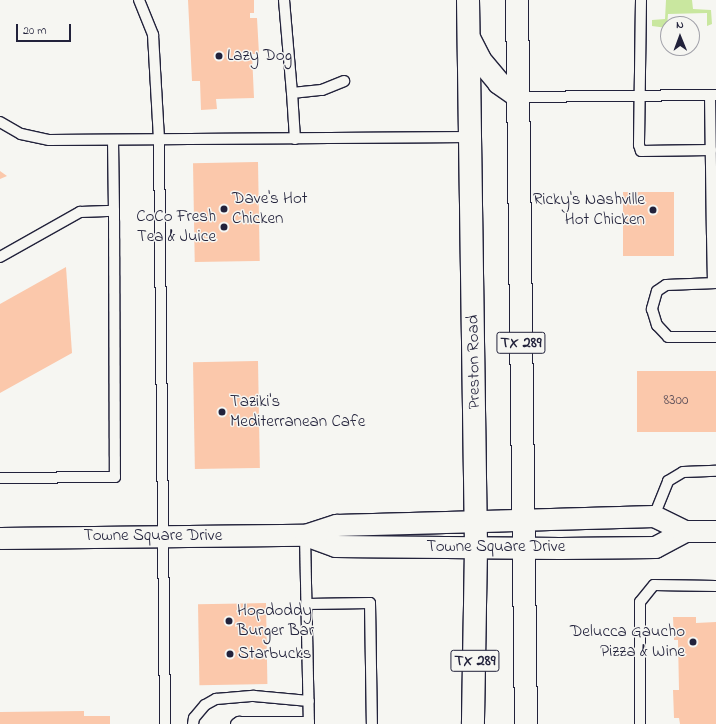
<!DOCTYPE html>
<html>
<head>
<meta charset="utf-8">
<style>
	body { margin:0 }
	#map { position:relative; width:716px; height:724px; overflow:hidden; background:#f6f6f2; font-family:"Indie Flower",sans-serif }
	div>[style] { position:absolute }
	.green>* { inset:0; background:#c9e79f }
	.building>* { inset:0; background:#fbc8ab; transform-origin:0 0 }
	.roads { filter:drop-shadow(1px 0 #22223b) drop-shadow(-1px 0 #22223b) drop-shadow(0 1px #22223b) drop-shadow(0 -1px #22223b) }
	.lane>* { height:10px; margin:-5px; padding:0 5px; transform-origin:5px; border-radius:5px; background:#f6f6f2 }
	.street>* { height:21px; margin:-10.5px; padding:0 10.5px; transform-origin:10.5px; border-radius:10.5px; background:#f6f6f2 }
	.primary>* { height:22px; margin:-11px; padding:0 11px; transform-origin:11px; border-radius:11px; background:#f6f6f2 }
	.dots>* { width:11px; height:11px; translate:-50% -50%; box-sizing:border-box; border:2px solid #f6f6f2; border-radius:50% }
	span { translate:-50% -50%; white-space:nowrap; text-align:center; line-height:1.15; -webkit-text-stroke:3px #f6f6f2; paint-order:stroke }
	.number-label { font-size:15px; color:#584c57 }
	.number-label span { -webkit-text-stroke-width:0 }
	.shield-label span { padding:1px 3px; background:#f6f6f2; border:1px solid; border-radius:3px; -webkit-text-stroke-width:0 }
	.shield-label { font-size:16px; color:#22223b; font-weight:700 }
	.poi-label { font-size:17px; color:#22223b }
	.left { translate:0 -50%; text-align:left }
	.right { translate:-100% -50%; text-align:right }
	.street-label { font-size:17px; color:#22223b }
	.north { position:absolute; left:660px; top:16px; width:40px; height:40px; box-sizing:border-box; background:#f6f6f2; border:1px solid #a1a1a9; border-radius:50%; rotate:359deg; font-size:11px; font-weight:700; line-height:16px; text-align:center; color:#22223b }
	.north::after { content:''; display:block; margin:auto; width:14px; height:18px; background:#22223b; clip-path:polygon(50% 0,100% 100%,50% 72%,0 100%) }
	.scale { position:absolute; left:16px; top:24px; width:55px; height:18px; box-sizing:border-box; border:2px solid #22223b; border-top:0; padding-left:5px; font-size:12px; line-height:14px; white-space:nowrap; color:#22223b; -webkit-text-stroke:3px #f6f6f2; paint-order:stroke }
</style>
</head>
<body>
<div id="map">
	<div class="green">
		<i style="clip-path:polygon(666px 0,692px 0,693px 9px,711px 10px,712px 24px,707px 26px,707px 13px,668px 14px,667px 28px,652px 26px,652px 20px,665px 19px)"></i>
	</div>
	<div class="building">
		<i style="clip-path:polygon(188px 0,254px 0,254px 13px,250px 13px,250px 18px,257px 18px,259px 54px,252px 54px,254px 98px,216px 99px,217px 109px,201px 110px,200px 81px,192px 81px)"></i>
		<i style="left:258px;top:162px;width:99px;height:65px;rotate:89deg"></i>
		<i style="clip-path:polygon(0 171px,7px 176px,0 179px)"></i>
		<i style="left:623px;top:192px;width:51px;height:64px"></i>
		<i style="clip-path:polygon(66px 267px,72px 353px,0 393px,0 304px)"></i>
		<i style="left:258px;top:361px;width:107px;height:65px;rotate:89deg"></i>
		<i style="left:637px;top:371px;width:79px;height:61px"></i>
		<i style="left:266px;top:603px;width:81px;height:68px;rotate:89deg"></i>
		<i style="clip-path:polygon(673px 617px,696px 617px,696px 623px,716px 622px,716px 724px,680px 724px,679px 718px,674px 718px,673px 690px,679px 690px,678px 640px,674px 640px)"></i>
		<i style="clip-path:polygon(84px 711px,84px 716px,110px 716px,110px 724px,0 724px,0 712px)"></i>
	</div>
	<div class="roads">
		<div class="lane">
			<i style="left:139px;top:0;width:38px;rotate:68deg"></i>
			<i style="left:153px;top:35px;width:105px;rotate:86.7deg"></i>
			<i style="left:159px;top:140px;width:584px;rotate:89.41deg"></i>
			<i style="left:284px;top:0;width:93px;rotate:85.1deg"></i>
			<i style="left:641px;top:0;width:145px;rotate:90.8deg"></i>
			<i style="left:639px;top:145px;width:6px;rotate:72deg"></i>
			<i style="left:641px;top:151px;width:70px;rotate:-0.8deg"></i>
			<i style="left:710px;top:95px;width:140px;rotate:89.2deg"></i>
			<i style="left:712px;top:235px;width:4px"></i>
			<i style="left:519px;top:97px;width:197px;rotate:-0.6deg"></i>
			<i style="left:0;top:122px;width:24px;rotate:30deg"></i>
			<i style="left:21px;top:134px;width:29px;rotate:12deg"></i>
			<i style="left:49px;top:140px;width:421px;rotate:-0.4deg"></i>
			<i style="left:295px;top:139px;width:46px;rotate:-93.7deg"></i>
			<i style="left:292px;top:93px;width:30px;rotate:-6deg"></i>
			<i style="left:322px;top:90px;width:24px;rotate:-22deg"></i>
			<i style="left:113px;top:140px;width:71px;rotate:89.2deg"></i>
			<i style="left:712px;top:235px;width:48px;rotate:88.8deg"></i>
			<i style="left:0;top:257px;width:92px;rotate:-29.4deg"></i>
			<i style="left:80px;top:212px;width:34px;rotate:-2deg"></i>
			<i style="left:114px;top:211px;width:266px;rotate:89.8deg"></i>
			<i style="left:115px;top:477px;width:115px;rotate:179.5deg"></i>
			<i style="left:716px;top:283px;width:50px;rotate:177.7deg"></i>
			<i style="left:666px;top:285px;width:11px;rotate:146deg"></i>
			<i style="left:657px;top:291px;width:19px;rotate:106deg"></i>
			<i style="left:652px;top:309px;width:17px;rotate:73deg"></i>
			<i style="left:657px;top:325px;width:16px;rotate:47deg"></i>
			<i style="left:668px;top:337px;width:48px"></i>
			<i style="left:654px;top:516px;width:38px;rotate:-68deg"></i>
			<i style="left:668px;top:481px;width:17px;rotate:-31deg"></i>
			<i style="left:683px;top:472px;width:33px;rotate:-2deg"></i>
			<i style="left:305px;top:535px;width:189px;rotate:88.8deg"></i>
			<i style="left:307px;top:604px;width:63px;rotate:-0.9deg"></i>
			<i style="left:370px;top:603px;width:121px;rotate:89.1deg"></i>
			<i style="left:193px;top:724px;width:6px;rotate:-81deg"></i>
			<i style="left:194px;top:718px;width:17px;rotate:-50deg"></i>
			<i style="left:205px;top:705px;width:13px;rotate:-29deg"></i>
			<i style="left:216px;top:699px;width:38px;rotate:-5deg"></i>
			<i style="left:254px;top:696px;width:55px;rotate:5.2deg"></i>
			<i style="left:236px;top:724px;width:4px;rotate:-34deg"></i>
			<i style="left:239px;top:722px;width:70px"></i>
			<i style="left:640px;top:724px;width:122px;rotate:-90deg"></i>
			<i style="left:640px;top:602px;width:22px;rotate:-51deg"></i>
			<i style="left:654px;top:585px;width:62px;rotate:0.9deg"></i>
		</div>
		<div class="street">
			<i style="left:305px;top:535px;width:32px;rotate:20deg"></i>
			<i style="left:335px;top:546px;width:225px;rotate:0.5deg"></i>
			<i style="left:560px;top:548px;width:95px;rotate:-0.6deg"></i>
			<i style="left:655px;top:547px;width:34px;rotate:-28deg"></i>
			<i style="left:0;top:538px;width:305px;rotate:-0.6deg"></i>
			<i style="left:305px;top:535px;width:33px;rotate:-18deg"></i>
			<i style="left:336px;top:525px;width:318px;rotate:-1.6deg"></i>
			<i style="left:654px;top:516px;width:34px;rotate:26deg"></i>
			<i style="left:685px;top:531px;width:31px"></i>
		</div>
		<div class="primary">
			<i style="left:468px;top:0;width:548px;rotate:89.16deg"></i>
			<i style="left:476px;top:548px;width:176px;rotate:91deg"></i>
			<i style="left:517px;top:0;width:724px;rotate:89.29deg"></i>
			<i style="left:470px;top:40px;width:22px;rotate:63deg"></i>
			<i style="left:480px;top:60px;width:30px;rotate:50deg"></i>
			<i style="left:499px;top:83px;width:24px;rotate:35deg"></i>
		</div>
	</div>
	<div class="dots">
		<i style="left:219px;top:56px;background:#22223b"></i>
		<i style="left:224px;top:209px;background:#22223b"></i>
		<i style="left:653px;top:210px;background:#22223b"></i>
		<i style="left:224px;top:227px;background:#22223b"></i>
		<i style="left:222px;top:412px;background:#22223b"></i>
		<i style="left:229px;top:621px;background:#22223b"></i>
		<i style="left:693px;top:642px;background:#22223b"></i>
		<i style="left:230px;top:654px;background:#22223b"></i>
	</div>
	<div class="number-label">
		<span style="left:676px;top:401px">8300</span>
	</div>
	<div class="shield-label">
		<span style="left:521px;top:343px">TX 289</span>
		<span style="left:475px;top:661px">TX 289</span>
	</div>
	<div class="poi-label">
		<span class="left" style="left:227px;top:56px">Lazy Dog</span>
		<span class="left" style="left:232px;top:209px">Dave's Hot<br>Chicken</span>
		<span class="right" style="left:645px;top:210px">Ricky's Nashville<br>Hot Chicken</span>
		<span class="right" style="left:216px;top:227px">CoCo Fresh<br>Tea &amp; Juice</span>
		<span class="left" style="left:230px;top:412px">Taziki's<br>Mediterranean Cafe</span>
		<span class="left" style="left:237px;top:621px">Hopdoddy<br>Burger Bar</span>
		<span class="right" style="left:685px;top:642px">Delucca Gaucho<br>Pizza &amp; Wine</span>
		<span class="left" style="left:238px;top:654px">Starbucks</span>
	</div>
	<div class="street-label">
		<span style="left:474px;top:362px;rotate:-91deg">Preston Road</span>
		<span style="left:153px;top:536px">Towne Square Drive</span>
		<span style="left:496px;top:547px">Towne Square Drive</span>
	</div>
	<div class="north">N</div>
	<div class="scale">20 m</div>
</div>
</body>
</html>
